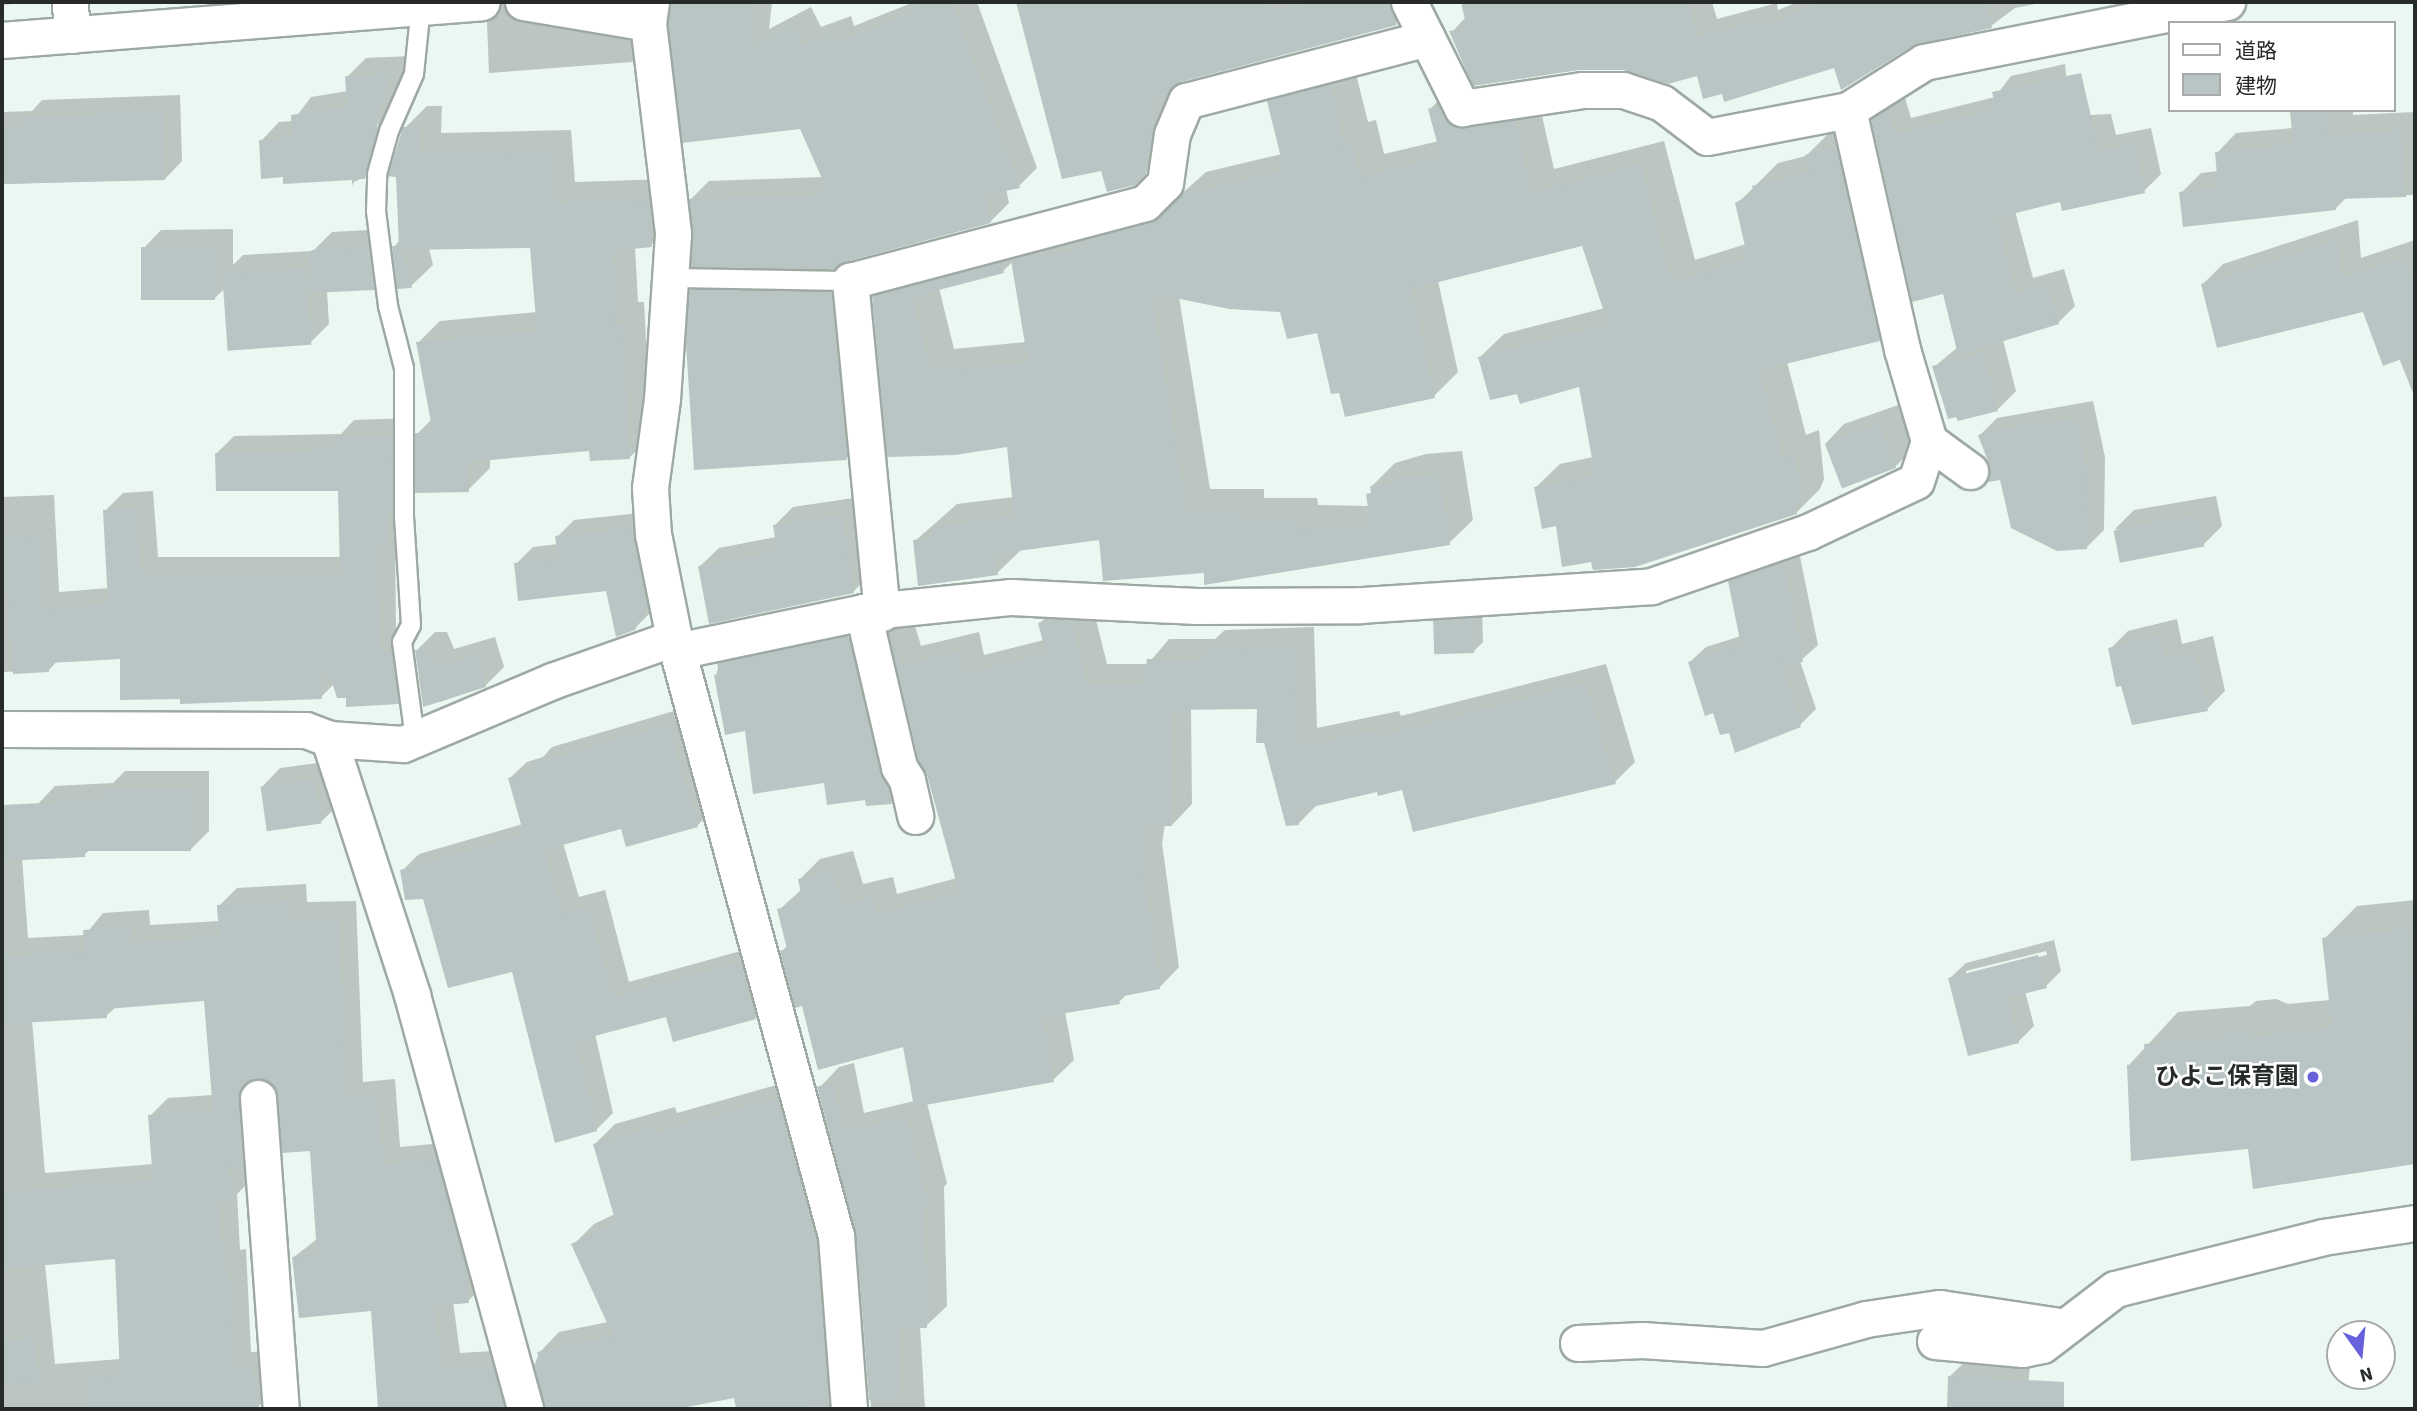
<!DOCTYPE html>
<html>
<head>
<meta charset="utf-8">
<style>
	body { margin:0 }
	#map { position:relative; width:2417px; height:1411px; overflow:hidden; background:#ebf7f1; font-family:"Source Sans 3","Noto Sans JP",sans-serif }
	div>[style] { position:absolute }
	.shadow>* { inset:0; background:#0003 }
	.building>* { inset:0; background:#b8c5c4; transform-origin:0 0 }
	.roads { filter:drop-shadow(2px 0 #9ea9a4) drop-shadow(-2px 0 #9ea9a4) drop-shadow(0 2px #9ea9a4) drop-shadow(0 -2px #9ea9a4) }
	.lane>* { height:18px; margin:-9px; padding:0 9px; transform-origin:9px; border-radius:9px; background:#fff }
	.street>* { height:35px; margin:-17.5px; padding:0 17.5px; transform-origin:17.5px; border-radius:17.5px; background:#fff }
	.dots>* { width:19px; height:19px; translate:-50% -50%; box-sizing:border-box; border:4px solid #fff; border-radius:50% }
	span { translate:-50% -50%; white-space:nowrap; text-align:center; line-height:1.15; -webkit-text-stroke:5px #fff; paint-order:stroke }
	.poi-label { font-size:24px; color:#262b29; font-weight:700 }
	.right { translate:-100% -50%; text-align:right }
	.frame { position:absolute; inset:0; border:4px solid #262b29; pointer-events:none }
	.legend { position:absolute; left:2168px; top:21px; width:228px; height:91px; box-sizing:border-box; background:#fff; border:2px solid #a8aaa9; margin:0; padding:9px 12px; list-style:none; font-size:21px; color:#262b29 }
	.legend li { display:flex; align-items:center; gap:14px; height:35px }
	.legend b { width:35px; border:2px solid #a8aaa9 }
	.north { position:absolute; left:2326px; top:1320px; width:70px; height:70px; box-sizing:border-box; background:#fff; border:2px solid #a8aaa9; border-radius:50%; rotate:165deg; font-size:19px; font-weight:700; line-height:28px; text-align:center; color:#262b29 }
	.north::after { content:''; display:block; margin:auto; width:24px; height:32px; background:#6762dc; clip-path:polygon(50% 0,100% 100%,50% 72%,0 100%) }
</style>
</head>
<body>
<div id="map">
	<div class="shadow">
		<i style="clip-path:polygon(2px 2px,33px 2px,2px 5px)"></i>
		<i style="clip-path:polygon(503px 2px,539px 2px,650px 44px,632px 62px,489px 73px,487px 22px)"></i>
		<i style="clip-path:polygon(671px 2px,772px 2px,769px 29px,811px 7px,821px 27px,851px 16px,854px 26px,914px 2px,977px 2px,1037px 168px,1019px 186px,1006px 189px,1009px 203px,991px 221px,844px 260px,830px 270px,853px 270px,869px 436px,846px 458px,691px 290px,716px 266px,691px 199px,709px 181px,823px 177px,801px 127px,670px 23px)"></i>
		<i style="clip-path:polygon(1018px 2px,1185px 2px,1189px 13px,1231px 2px,1415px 5px,1396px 23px,1180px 80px,1168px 91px,1164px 153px,1134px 183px,1103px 169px,1063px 177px)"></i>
		<i style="clip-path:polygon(1463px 2px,1521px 2px,1522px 7px,1560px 2px,1712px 2px,1717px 19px,1777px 3px,1778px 10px,1798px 2px,2045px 2px,2015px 8px,1991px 26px,1723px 92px,1698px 74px,1623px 68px,1452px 32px,1466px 17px)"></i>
		<i style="clip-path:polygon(evenodd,410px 56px,391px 108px,384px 158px,365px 177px,354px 182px,354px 178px,285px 175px,261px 141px,279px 122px,293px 121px,311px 97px,348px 91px,347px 77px,366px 58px,410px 56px,379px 118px,372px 162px,368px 162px,379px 118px)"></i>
		<i style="clip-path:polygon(evenodd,1353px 62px,1368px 122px,1376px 120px,1384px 154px,1439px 141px,1430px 109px,1454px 86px,1477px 103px,1538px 98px,1554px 169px,1664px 141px,1695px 260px,1746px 244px,1737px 204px,1778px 163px,1806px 156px,1830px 132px,1859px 125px,1902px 316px,1879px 340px,1787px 362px,1806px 435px,1819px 430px,1824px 479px,1820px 489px,1796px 513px,1592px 560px,1557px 524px,1536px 487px,1560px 464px,1593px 457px,1580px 384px,1518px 392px,1480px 357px,1504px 334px,1605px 308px,1583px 244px,1438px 281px,1458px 372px,1434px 396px,1341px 391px,1319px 331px,1282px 310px,1179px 297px,1210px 489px,1264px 489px,1264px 498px,1317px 498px,1318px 505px,1369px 506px,1372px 486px,1395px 463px,1426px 454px,1462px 451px,1473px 520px,1449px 543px,1206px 571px,1100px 538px,1021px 550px,997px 573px,915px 541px,957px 504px,1014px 497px,1009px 445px,889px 455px,873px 297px,897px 273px,1176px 199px,1206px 172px,1282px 154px,1268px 101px,1292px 78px,1353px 62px,1013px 261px,1026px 342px,954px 349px,939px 288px,1003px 271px,1013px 261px)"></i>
		<i style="clip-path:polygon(2065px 64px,2070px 116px,2111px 114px,2116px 135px,2151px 128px,2161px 174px,2144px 191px,2062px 199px,2015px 211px,2033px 278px,2064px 269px,2075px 306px,2058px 323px,2003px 340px,2016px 391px,1997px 410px,1934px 367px,1958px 347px,1945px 292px,1873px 120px,1904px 94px,1911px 118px,1995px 97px,2011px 76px)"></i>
		<i style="clip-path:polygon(180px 95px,182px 161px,165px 179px,2px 184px,2px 112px,32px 111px,42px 100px)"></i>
		<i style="clip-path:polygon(427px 106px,442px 106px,441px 133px,571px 130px,575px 182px,670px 179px,673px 223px,651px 245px,635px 247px,638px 302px,644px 302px,651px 436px,629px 458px,591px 449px,490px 458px,490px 468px,468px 490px,417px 434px,432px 419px,418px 343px,440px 321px,537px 312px,531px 246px,429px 248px,433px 265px,411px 286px,394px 247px,400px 240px,405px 128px)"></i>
		<i style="clip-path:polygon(2292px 110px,2353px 110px,2353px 115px,2415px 112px,2415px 195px,2347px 197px,2336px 208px,2181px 193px,2201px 173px,2218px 171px,2217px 153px,2236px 133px,2293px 128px)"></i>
		<i style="clip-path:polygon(2358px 220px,2361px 258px,2415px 240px,2415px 398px,2399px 358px,2364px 310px,2203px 284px,2223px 264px)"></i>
		<i style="clip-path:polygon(233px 229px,233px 265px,243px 255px,313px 251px,332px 232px,387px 229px,393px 270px,374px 288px,327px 291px,329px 324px,310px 343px,225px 288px,215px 298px,143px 249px,161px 230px)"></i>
		<i style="clip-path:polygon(2093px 401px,2105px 457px,2104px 530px,2087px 547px,2001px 478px,1980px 435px,1997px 418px)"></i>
		<i style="clip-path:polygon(1898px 405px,1914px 448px,1895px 467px,1826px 443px,1844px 424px)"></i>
		<i style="clip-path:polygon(410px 418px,405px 529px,395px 539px,396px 634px,409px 634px,416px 685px,398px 703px,348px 696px,334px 684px,321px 697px,182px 697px,121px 657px,58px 660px,49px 670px,2px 672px,2px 497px,54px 495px,59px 592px,109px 588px,105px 511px,123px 493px,153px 491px,158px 557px,342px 557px,340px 490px,217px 453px,234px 436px,341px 434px,354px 420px)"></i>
		<i style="clip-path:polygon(2216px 496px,2222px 526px,2203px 545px,2115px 529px,2134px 510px)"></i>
		<i style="clip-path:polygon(860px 497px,872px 573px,853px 592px,700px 566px,719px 548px,776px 537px,774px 526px,793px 507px)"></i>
		<i style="clip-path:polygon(649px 512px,652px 611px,634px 629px,607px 589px,516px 564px,533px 547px,558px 544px,557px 537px,574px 520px)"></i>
		<i style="clip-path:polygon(1798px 547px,1818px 645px,1800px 661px,1816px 709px,1800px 725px,1730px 730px,1714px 711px,1690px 662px,1706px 647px,1741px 636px,1730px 581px,1746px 565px)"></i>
		<i style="clip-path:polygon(1091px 600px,1107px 664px,1148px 664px,1169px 639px,1215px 639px,1225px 630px,1314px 627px,1317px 728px,1399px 711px,1401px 716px,1606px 664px,1635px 762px,1615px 782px,1379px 790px,1318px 804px,1299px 823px,1259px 707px,1191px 708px,1192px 804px,1172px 825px,1165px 824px,1162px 843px,1179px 967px,1159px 988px,1128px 993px,1119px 1002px,1065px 1012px,1074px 1060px,1053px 1080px,927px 1103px,947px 1183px,944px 1187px,947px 1306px,926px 1326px,920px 1326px,925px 1409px,737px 1409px,736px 1396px,667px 1409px,545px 1409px,535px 1364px,539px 1353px,559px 1332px,608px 1322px,574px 1244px,594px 1224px,615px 1214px,595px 1144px,615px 1124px,675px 1107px,677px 1113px,798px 1079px,862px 1408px,871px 1407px,858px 1234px,819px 1088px,839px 1067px,854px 1063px,864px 1113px,914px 1101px,904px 1045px,803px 1004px,782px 951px,788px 945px,779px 910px,802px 889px,800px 879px,820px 859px,853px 851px,863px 884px,893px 877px,897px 894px,957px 878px,890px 632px,911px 612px,921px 646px,979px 632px,984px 655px,1044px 640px,1040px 623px,1060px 603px)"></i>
		<i style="clip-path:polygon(1482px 610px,1483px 642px,1474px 651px,1435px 621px,1444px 612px)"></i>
		<i style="clip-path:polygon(evenodd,866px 618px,909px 783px,891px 802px,867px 798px,826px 782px,746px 729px,716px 676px,719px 664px,738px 645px,866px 618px,856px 632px,857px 636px,733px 662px,733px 658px,856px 632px)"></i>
		<i style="clip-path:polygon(2177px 619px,2182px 644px,2213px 636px,2225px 691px,2207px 709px,2110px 649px,2128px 631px)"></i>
		<i style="clip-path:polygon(435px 632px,447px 632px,454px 649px,495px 637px,504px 667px,485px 686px,440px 702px,424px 701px,416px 651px)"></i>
		<i style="clip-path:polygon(684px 708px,714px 808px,698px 825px,627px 845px,622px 827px,563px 843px,579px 897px,605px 890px,629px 982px,755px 947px,772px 1001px,755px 1017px,668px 1014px,595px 1034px,613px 1113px,596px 1130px,513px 970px,424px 898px,402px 871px,419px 854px,523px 824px,510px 778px,527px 762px,543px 757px,552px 747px)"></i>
		<i style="clip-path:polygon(333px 761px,339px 804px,320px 823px,262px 787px,280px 768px)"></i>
		<i style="clip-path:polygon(evenodd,125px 771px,209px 771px,209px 831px,191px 849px,91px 849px,84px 855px,22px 858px,28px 938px,85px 935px,103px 913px,149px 910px,150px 925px,220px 921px,219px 906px,237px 888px,306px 884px,307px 902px,356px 901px,363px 1082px,395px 1079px,400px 1147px,454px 1142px,486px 1283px,468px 1301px,453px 1302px,460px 1353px,510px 1350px,509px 1409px,380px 1409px,373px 1309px,294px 1257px,317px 1239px,312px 1149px,276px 1085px,257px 1076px,257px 1148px,248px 1183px,237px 1194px,240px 1250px,246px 1249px,251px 1352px,270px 1351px,273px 1392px,256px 1409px,2px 1409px,2px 808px,37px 805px,55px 786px,113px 783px,125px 771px,205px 1000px,213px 1095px,168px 1098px,150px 1116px,154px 1164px,45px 1173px,32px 1020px,106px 1016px,116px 1007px,205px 1000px,125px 771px,116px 1257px,121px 1359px,55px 1364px,45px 1264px,116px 1257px)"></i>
		<i style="clip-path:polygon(2415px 900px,2415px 1162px,2254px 1187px,2249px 1147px,2129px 1065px,2178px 1012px,2250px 1006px,2256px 1001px,2276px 999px,2288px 1004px,2330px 1000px,2324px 939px,2357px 906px)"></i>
		<i style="clip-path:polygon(evenodd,2054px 940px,2061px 971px,2046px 986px,2025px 991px,2034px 1026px,2018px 1042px,1950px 978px,1966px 963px,2054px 940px,2046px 951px,2047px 955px,1966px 975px,1966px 971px,2046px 951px)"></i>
		<i style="clip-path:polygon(1969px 1358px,2030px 1361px,2027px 1409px,1948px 1409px,1950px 1376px)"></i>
	</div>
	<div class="building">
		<i style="clip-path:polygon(671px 2px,754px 2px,750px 46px,792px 25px,802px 45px,832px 33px,836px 43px,915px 11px,912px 2px,952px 2px,1020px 188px,985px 195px,991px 223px,845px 262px,834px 269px,691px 267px,689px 199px,829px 194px,800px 129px,682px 143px,668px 24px)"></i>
		<i style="clip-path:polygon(1016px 2px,1267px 2px,1269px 12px,1311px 2px,1389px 2px,1397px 25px,1181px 82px,1167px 94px,1149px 99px,1152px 131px,1146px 174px,1135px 185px,1107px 192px,1101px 171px,1062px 179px)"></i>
		<i style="clip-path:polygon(1461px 2px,1688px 2px,1698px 37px,1759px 21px,1760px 27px,1822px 2px,1986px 2px,1992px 28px,1914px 45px,1841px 90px,1834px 68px,1724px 102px,1722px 94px,1703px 99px,1697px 76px,1668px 84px,1623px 70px,1579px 70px,1473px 86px,1449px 31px,1467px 29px)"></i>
		<i style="clip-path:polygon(2081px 73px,2099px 151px,2135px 144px,2145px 193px,2062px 211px,2060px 202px,1996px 218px,2016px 294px,2047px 285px,2059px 324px,1958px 355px,1943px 294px,1912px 302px,1871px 119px,1887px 109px,1894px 134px,1996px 109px,1992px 92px)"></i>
		<i style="clip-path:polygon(392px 74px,374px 127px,379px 127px,365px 179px,355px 179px,352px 186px,352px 180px,283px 184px,283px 177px,261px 179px,259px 140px,292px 138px,291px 115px,347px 106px,345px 76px)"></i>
		<i style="clip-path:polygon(1330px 84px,1344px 145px,1352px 143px,1360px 177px,1441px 157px,1428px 109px,1439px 106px,1453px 126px,1515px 120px,1531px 192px,1641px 164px,1671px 282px,1748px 259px,1735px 203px,1754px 192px,1752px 186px,1809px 172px,1805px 155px,1836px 147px,1880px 341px,1760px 370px,1782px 457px,1795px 452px,1802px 504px,1795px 506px,1797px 514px,1635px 567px,1593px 570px,1591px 562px,1562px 567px,1556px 526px,1542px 529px,1534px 487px,1595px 475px,1579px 387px,1520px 404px,1517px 394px,1490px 400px,1478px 357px,1608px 324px,1582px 246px,1411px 289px,1435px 398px,1345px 417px,1339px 393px,1331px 394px,1317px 333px,1287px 339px,1280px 312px,1229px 309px,1151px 293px,1187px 512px,1241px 512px,1241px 521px,1294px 520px,1295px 528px,1371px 529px,1366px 494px,1371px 493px,1370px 486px,1401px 481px,1400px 477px,1439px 474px,1450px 545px,1204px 585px,1204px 573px,1103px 581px,1099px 540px,996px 554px,998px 575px,918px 586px,913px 540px,932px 538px,931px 527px,1014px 516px,1007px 447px,955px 455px,887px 457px,872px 296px,1001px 262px,1004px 273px,912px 297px,931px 371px,1028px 362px,1011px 260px,1089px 248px,1087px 240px,1151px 222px,1180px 196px,1284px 170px,1267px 101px)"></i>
		<i style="clip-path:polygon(2290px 110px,2326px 110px,2328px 135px,2402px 130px,2406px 197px,2336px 199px,2336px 210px,2183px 227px,2179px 192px,2218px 188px,2215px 152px,2293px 145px)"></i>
		<i style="clip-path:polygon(163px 112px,165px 180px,2px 184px,2px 128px,23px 127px,22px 117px)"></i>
		<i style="clip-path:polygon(403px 127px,420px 127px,420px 154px,550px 151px,554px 203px,649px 200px,652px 247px,613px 251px,616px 324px,623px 323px,630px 459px,590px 461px,589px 451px,468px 462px,469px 492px,415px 493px,415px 433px,433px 433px,416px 342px,537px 331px,530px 248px,403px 250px,412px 288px,397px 289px,392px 246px,399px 246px,396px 177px,388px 176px)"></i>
		<i style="clip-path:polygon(2338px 239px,2341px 277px,2404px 257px,2415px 290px,2415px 354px,2383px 366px,2363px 312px,2217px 348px,2201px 284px)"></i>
		<i style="left:215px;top:247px;width:53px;height:74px;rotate:90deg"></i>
		<i style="clip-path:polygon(369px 247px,375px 290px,310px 293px,308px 254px,312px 250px)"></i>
		<i style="left:306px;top:268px;width:77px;height:84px;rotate:86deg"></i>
		<i style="clip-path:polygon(689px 290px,831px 292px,847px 460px,694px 470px,686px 343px)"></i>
		<i style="clip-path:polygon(1983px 353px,1998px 411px,1958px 421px,1956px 417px,1948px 419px,1932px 366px)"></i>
		<i style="clip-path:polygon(2076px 417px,2088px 475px,2087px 549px,2057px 551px,2011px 528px,2000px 480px,1988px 482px,1989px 464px,1978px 435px,2044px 420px,2045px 424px)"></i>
		<i style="left:1879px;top:423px;width:48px;height:58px;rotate:69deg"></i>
		<i style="clip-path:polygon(393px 435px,388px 548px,378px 548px,379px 651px,392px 651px,399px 704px,346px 707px,346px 698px,337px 698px,329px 673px,320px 675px,322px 699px,180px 704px,180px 699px,120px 700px,120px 659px,49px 663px,49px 672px,13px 674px,4px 538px,38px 536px,42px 609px,108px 604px,103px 510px,136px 508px,141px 574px,340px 574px,338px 491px,216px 491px,215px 453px,335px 450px,334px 437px)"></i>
		<i style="left:2198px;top:514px;width:33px;height:86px;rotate:79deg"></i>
		<i style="clip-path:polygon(842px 515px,854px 593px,709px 624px,698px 566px,777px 551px,773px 525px)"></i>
		<i style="clip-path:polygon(632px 528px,647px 608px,635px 630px,616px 637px,606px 591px,518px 601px,514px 563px,558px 559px,555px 536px)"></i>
		<i style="clip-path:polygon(1783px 562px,1803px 662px,1781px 664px,1801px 727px,1735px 753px,1729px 733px,1720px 735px,1713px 713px,1705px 716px,1688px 662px,1741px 645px,1728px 581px)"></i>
		<i style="left:1473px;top:618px;width:35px;height:40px;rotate:88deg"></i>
		<i style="clip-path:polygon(1052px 619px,1071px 620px,1087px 683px,1143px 683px,1147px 659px,1203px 659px,1202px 649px,1295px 647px,1297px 747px,1379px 730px,1381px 736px,1585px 683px,1616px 784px,1413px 832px,1402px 790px,1378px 796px,1377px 792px,1299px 810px,1299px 825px,1286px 826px,1264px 743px,1256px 743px,1257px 709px,1172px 710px,1172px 826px,1144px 826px,1147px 861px,1142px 861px,1160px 989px,1118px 997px,1120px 1004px,1042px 1017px,1054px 1082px,914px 1107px,903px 1047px,818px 1070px,802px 1006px,795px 1008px,780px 951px,787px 949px,777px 909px,803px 903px,798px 879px,833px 871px,842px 904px,873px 897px,877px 914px,959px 892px,927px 775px,918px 759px,888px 632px,892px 630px,901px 665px,959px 652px,964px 674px,1046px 654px,1038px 623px)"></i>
		<i style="clip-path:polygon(848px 636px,879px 772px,892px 804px,866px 806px,865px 800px,827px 805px,824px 783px,753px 794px,745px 731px,725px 735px,714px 675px,719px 674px,717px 663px)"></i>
		<i style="clip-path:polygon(2159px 636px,2165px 660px,2195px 653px,2208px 711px,2132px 725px,2121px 686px,2116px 687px,2108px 648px)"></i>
		<i style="clip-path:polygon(415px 650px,428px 650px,435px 667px,477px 654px,486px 687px,423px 707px)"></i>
		<i style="clip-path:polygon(668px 724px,698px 827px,626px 847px,621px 829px,544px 850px,562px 913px,588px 906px,613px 997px,739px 962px,756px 1019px,673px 1042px,666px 1017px,576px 1041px,597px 1131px,555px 1143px,512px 972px,448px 988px,423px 899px,405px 900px,400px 870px,524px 835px,508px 778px,535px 770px,533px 764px)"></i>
		<i style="left:315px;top:779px;width:45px;height:55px;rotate:82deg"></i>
		<i style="clip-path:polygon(105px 788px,191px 788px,191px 851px,85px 851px,85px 857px,2px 861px,2px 805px,105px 800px)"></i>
		<i style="clip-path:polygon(289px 901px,290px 919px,339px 918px,346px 1099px,377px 1096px,383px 1164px,436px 1159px,467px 1273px,469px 1303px,433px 1306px,443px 1370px,493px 1367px,504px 1409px,378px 1409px,371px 1311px,299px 1318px,292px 1257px,317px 1254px,310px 1151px,282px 1153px,278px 1096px,266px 1080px,247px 1081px,240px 1090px,240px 1167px,229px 1168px,231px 1202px,219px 1203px,223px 1267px,229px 1266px,234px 1369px,253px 1368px,256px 1409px,88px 1409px,86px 1378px,120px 1375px,115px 1259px,2px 1269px,2px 1192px,153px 1180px,148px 1115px,213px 1111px,204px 1001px,107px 1009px,107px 1018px,2px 1024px,2px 956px,85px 952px,83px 930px,132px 927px,132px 942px,219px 937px,217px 905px)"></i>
		<i style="clip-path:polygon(2408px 929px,2415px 1008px,2405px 1009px,2415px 1109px,2415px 1164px,2253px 1189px,2248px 1149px,2131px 1161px,2127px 1065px,2146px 1063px,2144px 1044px,2220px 1038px,2221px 1033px,2243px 1031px,2255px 1036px,2332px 1028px,2322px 938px)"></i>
		<i style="clip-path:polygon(2038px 955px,2047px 988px,2007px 998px,2019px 1043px,1968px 1056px,1948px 978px)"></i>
		<i style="clip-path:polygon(833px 1082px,844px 1132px,906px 1117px,928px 1205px,924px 1206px,927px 1328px,899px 1328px,901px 1397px,869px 1400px,856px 1234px,817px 1087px)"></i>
		<i style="clip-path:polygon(778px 1098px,816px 1239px,829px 1405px,736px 1409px,734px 1398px,677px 1409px,545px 1409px,534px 1364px,540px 1363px,537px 1352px,613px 1336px,571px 1244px,616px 1223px,593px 1144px,655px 1126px,657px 1132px)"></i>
		<i style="left:36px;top:1338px;width:45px;height:34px;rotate:87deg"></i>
		<i style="clip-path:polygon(1948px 1376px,2064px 1382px,2064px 1409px,1947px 1409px)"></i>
	</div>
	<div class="roads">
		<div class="lane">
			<i style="left:672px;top:278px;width:178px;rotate:1deg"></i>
			<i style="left:415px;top:739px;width:98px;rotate:-97.6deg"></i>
			<i style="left:402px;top:642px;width:19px;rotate:-62deg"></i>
			<i style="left:411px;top:625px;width:108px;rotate:-93.7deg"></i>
			<i style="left:404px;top:517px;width:149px;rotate:-90deg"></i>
			<i style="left:404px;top:368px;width:64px;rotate:-104.5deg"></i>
			<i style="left:388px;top:306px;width:96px;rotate:-97.2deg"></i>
			<i style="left:376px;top:211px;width:37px;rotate:-88deg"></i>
			<i style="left:377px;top:174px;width:45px;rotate:-74.4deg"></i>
			<i style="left:389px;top:131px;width:62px;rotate:-66.3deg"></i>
			<i style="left:414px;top:74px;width:68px;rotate:-84.1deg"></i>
		</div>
		<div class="street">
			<i style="left:70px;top:2px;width:33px;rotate:87deg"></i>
			<i style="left:523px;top:2px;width:127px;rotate:9.5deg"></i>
			<i style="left:651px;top:2px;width:21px;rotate:98deg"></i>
			<i style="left:648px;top:23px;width:212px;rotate:83.2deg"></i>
			<i style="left:673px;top:234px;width:165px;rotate:93.8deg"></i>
			<i style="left:662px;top:399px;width:90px;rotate:97.7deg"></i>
			<i style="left:650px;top:488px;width:46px;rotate:86.3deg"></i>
			<i style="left:653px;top:534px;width:106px;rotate:78.6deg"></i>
			<i style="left:674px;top:638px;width:620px;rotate:74.84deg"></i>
			<i style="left:836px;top:1236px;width:173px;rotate:85.7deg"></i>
			<i style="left:1409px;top:2px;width:119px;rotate:63.4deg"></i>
			<i style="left:1462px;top:108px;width:121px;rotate:-8.5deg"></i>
			<i style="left:1582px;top:90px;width:41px"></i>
			<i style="left:1623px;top:90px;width:41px;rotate:18.4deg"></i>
			<i style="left:1662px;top:103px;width:56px;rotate:37.1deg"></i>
			<i style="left:1707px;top:137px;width:144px;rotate:-10.8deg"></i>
			<i style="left:1848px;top:110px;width:90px;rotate:-32.3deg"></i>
			<i style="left:1924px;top:62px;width:309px;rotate:-11.2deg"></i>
			<i style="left:2px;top:40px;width:481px;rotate:-4.5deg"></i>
			<i style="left:1929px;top:441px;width:51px;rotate:36.2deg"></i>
			<i style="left:863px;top:612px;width:159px;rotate:76.9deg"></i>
			<i style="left:899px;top:767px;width:15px;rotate:58deg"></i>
			<i style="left:907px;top:780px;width:37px;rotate:77deg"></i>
			<i style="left:882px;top:613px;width:334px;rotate:-95.5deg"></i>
			<i style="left:850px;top:281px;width:305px;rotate:-14.8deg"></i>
			<i style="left:1145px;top:203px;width:28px;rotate:-45deg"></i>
			<i style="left:1165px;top:183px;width:49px;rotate:-81.9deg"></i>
			<i style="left:1172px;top:134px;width:36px;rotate:-67deg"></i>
			<i style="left:1186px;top:101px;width:249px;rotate:-14.6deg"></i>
			<i style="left:677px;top:651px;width:190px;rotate:-11.8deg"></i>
			<i style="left:863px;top:612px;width:149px;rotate:-5.8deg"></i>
			<i style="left:1011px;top:597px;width:186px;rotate:2.8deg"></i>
			<i style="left:1197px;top:606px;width:164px;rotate:-0.3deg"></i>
			<i style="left:1361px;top:605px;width:291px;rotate:-3.7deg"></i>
			<i style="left:1651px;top:586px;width:166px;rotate:-19deg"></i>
			<i style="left:1808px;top:532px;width:119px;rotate:-25.3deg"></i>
			<i style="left:1916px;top:481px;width:42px;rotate:-72deg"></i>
			<i style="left:1929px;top:441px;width:96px;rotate:-106.4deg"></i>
			<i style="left:1902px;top:349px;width:245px;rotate:-102.7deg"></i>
			<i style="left:2px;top:729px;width:304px;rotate:0.2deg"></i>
			<i style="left:306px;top:730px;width:25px;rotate:21deg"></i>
			<i style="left:329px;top:739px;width:74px;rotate:3.9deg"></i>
			<i style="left:403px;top:744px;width:162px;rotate:-22.9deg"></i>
			<i style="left:552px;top:681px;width:129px;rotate:-19.4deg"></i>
			<i style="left:329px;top:739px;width:269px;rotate:72deg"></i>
			<i style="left:412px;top:995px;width:429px;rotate:74.7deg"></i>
			<i style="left:258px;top:1098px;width:312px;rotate:85.8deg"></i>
			<i style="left:1935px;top:1341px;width:88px;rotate:5.2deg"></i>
			<i style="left:2023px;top:1349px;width:19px;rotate:-12deg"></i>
			<i style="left:2042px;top:1345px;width:92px;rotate:-37.5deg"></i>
			<i style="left:2115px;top:1289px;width:214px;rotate:-14deg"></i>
			<i style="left:2323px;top:1237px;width:93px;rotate:-8.7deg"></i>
			<i style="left:1578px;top:1343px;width:64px;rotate:-2.7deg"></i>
			<i style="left:1642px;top:1340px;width:121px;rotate:3.8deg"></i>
			<i style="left:1763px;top:1348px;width:107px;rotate:-15.7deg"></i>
			<i style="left:1866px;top:1319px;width:75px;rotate:-8.5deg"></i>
			<i style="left:1940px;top:1308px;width:126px;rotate:8.6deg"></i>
		</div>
	</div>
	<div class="dots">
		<i style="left:2313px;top:1077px;background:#6762dc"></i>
	</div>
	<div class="poi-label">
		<span class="right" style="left:2299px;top:1077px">ひよこ保育園</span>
	</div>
	<div class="frame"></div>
	<ul class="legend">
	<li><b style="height:9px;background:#fff"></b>道路</li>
	<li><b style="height:19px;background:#b8c5c4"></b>建物</li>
	</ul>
	<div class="north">N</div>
</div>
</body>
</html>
